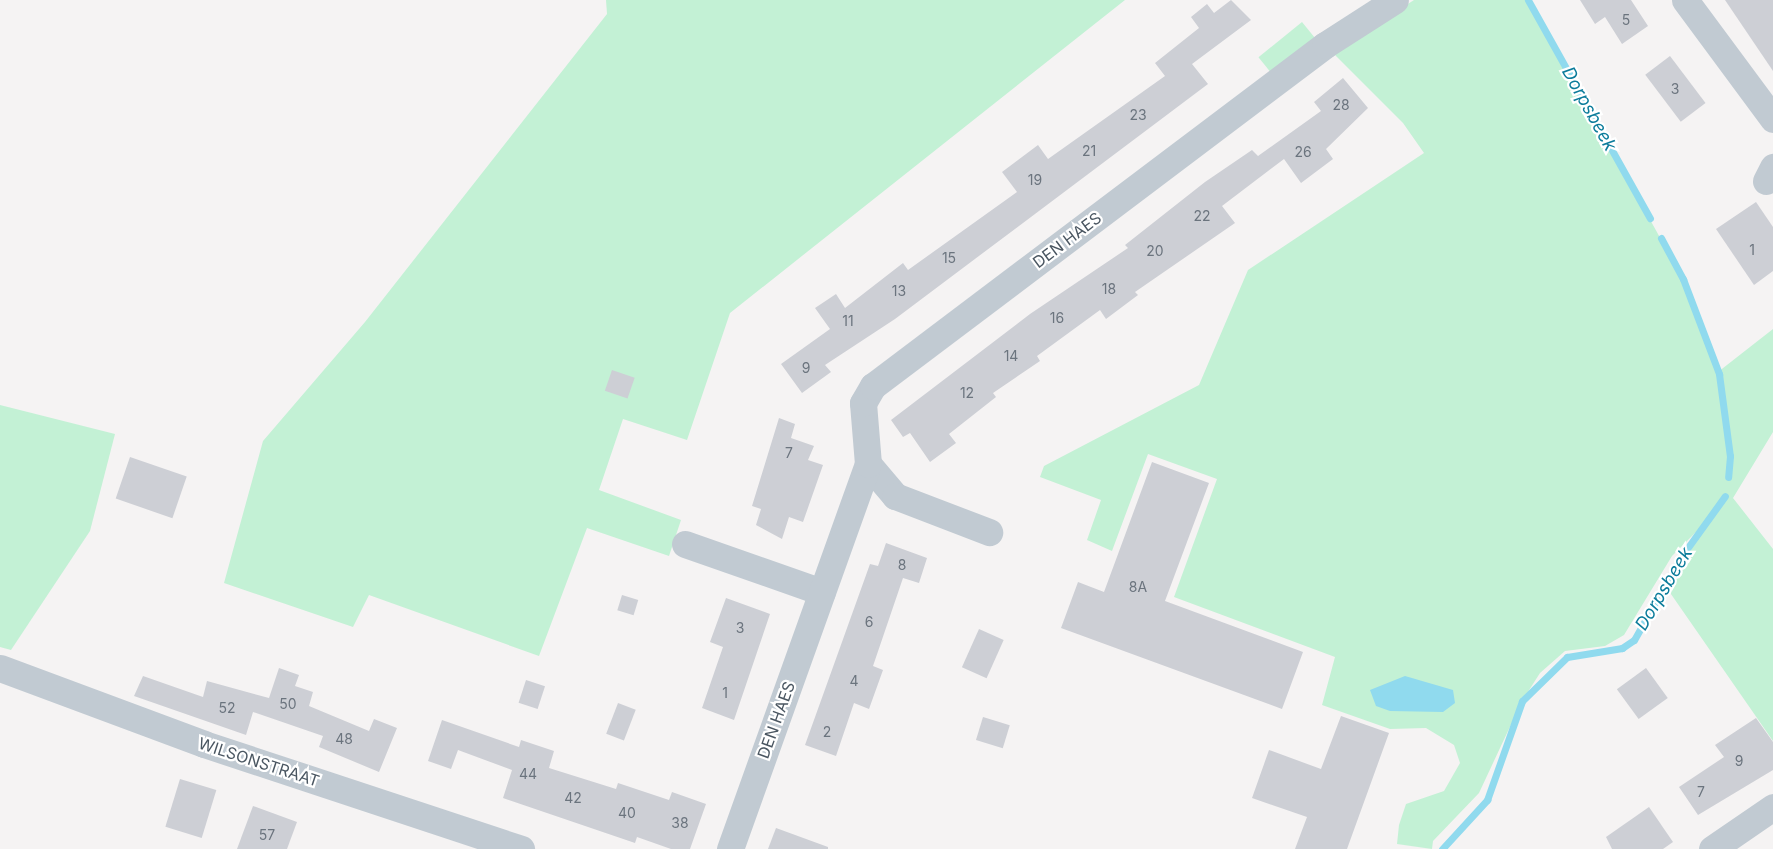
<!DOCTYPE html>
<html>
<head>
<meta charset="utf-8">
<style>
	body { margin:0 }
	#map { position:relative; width:1773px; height:849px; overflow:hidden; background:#f5f3f3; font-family:Inter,sans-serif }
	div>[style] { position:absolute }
	.green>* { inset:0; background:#c3f1d5; transform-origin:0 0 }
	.water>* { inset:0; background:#90daee }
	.stream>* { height:7px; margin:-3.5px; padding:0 3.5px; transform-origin:3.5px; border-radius:3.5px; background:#90daee }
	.building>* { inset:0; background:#cdcfd5; transform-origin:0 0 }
	.minor>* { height:27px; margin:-13.5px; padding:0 13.5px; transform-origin:13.5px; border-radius:13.5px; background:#c1cad2 }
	span { translate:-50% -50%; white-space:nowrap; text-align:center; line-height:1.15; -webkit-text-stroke:4.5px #fff; paint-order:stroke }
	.number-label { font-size:14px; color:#6b747e }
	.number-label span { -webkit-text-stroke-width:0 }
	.street-label { font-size:16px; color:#4a5661 }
	.water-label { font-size:18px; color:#0c7c9b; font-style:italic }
</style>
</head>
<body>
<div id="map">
	<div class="green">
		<i style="clip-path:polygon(606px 0,1125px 0,730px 313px,687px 440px,623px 419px,599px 490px,681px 520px,669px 556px,587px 528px,539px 656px,369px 595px,353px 627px,224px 583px,263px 441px,365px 322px,607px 14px)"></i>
		<i style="clip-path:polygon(1414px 0,1528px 0,1683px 279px,1718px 372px,1773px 329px,1773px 432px,1733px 498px,1773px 549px,1773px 741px,1664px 584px,1690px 552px,1703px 525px,1672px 556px,1624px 635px,1605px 646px,1565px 651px,1540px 673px,1522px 701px,1479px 793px,1433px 841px,1432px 849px,1397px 844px,1399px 825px,1406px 804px,1444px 791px,1460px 763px,1454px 745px,1426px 728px,1390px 729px,1322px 705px,1335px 657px,1174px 597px,1217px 479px,1148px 454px,1112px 551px,1087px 540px,1101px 500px,1040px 477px,1044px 466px,1199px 385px,1248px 270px,1424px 153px,1403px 123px,1333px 53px)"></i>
		<i style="left:1302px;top:22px;width:22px;height:56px;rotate:51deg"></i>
		<i style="clip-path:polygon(0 405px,115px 434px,90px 531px,11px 650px,0 647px)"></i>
	</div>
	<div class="water">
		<i style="clip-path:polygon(1405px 676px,1453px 690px,1455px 703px,1443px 712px,1390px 711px,1376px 706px,1370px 690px)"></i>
	</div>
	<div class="stream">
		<i style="left:1528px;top:0;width:250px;rotate:60.8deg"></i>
		<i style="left:1661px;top:238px;width:47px;rotate:61.8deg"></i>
		<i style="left:1683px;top:279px;width:102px;rotate:69.2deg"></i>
		<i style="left:1719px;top:374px;width:83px;rotate:82.4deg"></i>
		<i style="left:1730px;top:456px;width:21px;rotate:95deg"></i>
		<i style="left:1442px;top:849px;width:67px;rotate:-47.4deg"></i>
		<i style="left:1487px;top:800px;width:105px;rotate:-70.5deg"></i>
		<i style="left:1522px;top:701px;width:63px;rotate:-44.4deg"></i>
		<i style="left:1567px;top:657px;width:56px;rotate:-9.3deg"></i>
		<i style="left:1622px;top:648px;width:14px;rotate:-34deg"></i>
		<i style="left:1634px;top:640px;width:95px;rotate:-60.5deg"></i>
		<i style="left:1681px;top:557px;width:75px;rotate:-54.2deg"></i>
	</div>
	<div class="building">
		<i style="clip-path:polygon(1231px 0,1251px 20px,1192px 64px,1208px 84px,895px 319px,825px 365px,831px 372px,802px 393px,781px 364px,830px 329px,815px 308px,836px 294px,845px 308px,903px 263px,908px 270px,1017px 192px,1002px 172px,1038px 145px,1048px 159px,1165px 76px,1155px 63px,1199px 28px,1191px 17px,1207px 4px,1214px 13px)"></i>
		<i style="clip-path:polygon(1580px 0,1631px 0,1648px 26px,1622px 44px,1605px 17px,1595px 24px)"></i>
		<i style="clip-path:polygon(1725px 0,1773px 0,1773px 71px)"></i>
		<i style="left:1670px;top:56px;width:59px;height:31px;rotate:53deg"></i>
		<i style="clip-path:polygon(1343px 78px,1368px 108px,1326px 149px,1333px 159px,1301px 183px,1284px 159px,1222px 206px,1235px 223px,1135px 292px,1138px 295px,1106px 319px,1100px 310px,1037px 356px,1040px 361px,993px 393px,996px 397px,949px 434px,956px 443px,930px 462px,910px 433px,903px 437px,891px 420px,1030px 314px,1128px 248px,1125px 245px,1205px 182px,1252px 150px,1258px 156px,1321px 111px,1314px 102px)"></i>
		<i style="clip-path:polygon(1756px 202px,1773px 227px,1773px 271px,1754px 285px,1716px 229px)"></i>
		<i style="left:612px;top:370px;width:24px;height:22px;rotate:19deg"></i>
		<i style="clip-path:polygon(779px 418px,795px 424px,791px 438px,814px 446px,808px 460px,823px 465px,803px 522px,789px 517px,782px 539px,756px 525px,761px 509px,752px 506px)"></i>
		<i style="left:130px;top:457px;width:60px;height:44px;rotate:19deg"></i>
		<i style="clip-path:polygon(1152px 462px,1209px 483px,1165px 601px,1303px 652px,1282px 709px,1061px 628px,1078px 582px,1104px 592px)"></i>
		<i style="clip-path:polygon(886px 543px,927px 558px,919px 583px,903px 578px,873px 666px,883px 670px,869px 709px,854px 703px,836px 756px,805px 745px,870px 564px,878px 566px)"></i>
		<i style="left:622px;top:595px;width:17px;height:16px;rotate:17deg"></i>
		<i style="clip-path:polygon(726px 598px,770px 614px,734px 720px,702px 708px,723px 647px,710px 642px)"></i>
		<i style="left:979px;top:629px;width:27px;height:42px;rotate:24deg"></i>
		<i style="clip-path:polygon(279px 668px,299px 675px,295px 686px,313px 692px,309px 706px,369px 731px,374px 719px,397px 728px,379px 772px,319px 747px,323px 736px,253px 712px,246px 735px,134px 696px,143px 676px,203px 697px,207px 681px,269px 698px)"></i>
		<i style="left:1646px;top:668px;width:37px;height:36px;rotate:54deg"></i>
		<i style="left:526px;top:680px;width:20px;height:24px;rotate:18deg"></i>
		<i style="left:618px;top:703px;width:19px;height:33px;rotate:21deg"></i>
		<i style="clip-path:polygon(1341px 716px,1389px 733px,1347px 849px,1295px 849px,1307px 817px,1252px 798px,1269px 750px,1321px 769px)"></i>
		<i style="left:983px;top:717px;width:28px;height:24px;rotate:17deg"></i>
		<i style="clip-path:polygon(1756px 718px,1773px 742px,1773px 770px,1698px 815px,1679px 787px,1724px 757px,1715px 745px)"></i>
		<i style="clip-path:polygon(442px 720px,519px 747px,521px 740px,554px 751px,549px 768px,616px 789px,618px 783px,669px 800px,672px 792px,706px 804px,690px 849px,671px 849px,637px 837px,635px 843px,503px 798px,512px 770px,458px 750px,451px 769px,428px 761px)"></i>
		<i style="left:180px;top:779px;width:38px;height:50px;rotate:17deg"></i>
		<i style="clip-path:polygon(253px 806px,297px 822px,287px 849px,237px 849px)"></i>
		<i style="clip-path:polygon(1649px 807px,1673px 842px,1663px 849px,1612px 849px,1606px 837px)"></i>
		<i style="clip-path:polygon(776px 828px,828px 847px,828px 849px,768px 849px)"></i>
	</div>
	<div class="minor">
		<i style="left:1685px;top:0;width:148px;rotate:53.5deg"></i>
		<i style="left:1766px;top:181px;width:16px;rotate:-63deg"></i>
		<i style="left:868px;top:464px;width:42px;rotate:49.8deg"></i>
		<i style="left:895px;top:496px;width:101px;rotate:21deg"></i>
		<i style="left:685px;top:544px;width:145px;rotate:19.3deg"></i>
		<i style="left:0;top:668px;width:218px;rotate:20.4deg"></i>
		<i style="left:204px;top:744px;width:334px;rotate:18.3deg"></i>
		<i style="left:730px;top:849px;width:409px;rotate:-70.3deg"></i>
		<i style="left:868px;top:464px;width:61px;rotate:-94.7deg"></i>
		<i style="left:863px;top:403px;width:20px;rotate:-60deg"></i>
		<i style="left:873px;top:386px;width:566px;rotate:-37.03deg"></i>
		<i style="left:1325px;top:45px;width:83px;rotate:-32.7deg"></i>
		<i style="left:1712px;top:849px;width:74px;rotate:-34.5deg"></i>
	</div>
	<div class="number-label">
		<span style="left:1626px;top:20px">5</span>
		<span style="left:1675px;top:89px">3</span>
		<span style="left:1341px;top:105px">28</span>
		<span style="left:1138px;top:115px">23</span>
		<span style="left:1089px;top:151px">21</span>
		<span style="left:1303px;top:152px">26</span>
		<span style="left:1035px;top:180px">19</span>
		<span style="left:1202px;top:216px">22</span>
		<span style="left:1752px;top:250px">1</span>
		<span style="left:1155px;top:251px">20</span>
		<span style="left:949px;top:258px">15</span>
		<span style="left:1109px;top:289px">18</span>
		<span style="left:899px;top:291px">13</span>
		<span style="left:1057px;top:318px">16</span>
		<span style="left:848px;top:321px">11</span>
		<span style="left:1011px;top:356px">14</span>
		<span style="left:806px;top:368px">9</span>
		<span style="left:967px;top:393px">12</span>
		<span style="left:789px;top:453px">7</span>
		<span style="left:902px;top:565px">8</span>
		<span style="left:1138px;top:587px">8A</span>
		<span style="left:869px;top:622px">6</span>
		<span style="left:740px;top:628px">3</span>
		<span style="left:854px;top:681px">4</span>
		<span style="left:725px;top:693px">1</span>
		<span style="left:288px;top:704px">50</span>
		<span style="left:227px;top:708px">52</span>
		<span style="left:827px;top:732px">2</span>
		<span style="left:344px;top:739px">48</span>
		<span style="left:1739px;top:761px">9</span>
		<span style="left:528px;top:774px">44</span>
		<span style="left:1701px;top:792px">7</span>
		<span style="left:573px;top:798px">42</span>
		<span style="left:627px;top:813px">40</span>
		<span style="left:680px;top:823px">38</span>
		<span style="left:267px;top:835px">57</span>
	</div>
	<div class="street-label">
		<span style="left:1067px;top:240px;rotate:-37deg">DEN HAES</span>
		<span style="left:776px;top:720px;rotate:-70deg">DEN HAES</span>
		<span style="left:259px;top:762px;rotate:18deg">WILSONSTRAAT</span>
	</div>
	<div class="water-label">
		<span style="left:1589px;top:109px;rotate:61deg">Dorpsbeek</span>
		<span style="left:1664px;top:589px;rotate:-59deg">Dorpsbeek</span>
	</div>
</div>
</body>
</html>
